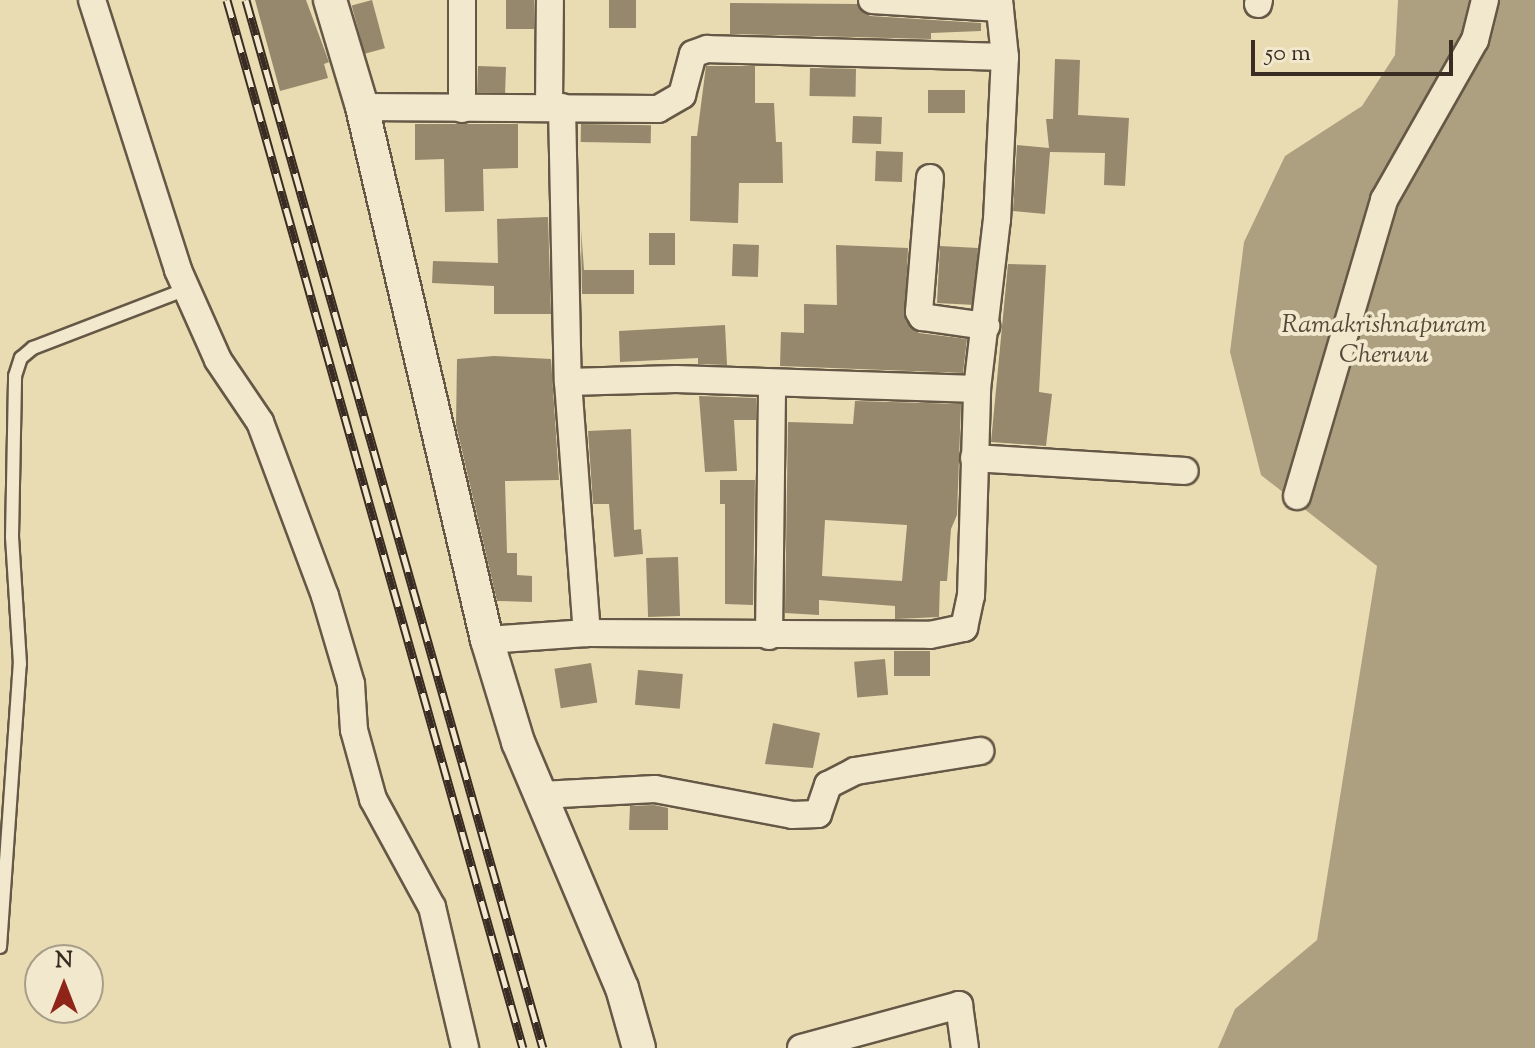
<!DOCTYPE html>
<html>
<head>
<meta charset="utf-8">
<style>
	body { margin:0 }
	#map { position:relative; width:1535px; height:1048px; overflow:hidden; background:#e9dcb2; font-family:"Sorts Mill Goudy",serif }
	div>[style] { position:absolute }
	.water>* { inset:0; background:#ada081 }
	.building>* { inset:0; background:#95886d; transform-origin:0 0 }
	.roads { filter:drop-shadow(2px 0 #655846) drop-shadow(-2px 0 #655846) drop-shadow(0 2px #655846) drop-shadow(0 -2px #655846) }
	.service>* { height:12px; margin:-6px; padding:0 6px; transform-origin:6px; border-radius:6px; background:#f1e8cd }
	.minor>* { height:26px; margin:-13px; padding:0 13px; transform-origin:13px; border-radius:13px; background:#f1e8cd }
	.tertiary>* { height:32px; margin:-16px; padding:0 16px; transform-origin:16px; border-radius:16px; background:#f1e8cd }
	.rail>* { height:9px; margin-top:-4.5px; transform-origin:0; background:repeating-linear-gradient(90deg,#f1e8cd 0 18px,#392c22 0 36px); box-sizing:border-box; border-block:2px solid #392c22 }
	span { translate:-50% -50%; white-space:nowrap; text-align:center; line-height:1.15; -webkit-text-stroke:8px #f1e8cd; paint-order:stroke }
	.water-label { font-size:26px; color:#56493a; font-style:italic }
	.north { position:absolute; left:24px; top:944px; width:80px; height:80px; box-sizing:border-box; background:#f1e8cd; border:2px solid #a79d89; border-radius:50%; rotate:0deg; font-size:22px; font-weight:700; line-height:32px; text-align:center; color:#392c22 }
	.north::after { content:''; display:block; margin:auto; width:28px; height:36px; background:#8f2418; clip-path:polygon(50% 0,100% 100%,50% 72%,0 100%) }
	.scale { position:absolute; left:1251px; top:40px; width:202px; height:36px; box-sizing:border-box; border:4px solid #392c22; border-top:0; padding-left:10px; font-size:24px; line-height:28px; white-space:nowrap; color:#392c22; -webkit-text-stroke:6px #f1e8cd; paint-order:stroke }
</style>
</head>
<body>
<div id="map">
	<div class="water">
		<i style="clip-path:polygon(1398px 0,1535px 0,1535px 1048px,1218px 1048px,1235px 1009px,1317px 940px,1377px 566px,1261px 475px,1230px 352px,1244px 242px,1285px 156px,1362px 106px,1395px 55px)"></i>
	</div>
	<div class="building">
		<i style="clip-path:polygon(255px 0,306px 0,329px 62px,324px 64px,328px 78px,280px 91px)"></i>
		<i style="left:372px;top:0;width:50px;height:21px;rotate:75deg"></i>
		<i style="left:506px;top:0;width:28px;height:29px"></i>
		<i style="left:609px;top:0;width:27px;height:28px"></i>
		<i style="clip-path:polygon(730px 3px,857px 4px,870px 16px,981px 23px,981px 31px,931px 33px,931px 39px,730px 34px)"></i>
		<i style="clip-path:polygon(1055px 59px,1080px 60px,1078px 115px,1129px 118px,1125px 186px,1104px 185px,1105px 153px,1050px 152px,1045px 214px,1013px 211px,1017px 145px,1049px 148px,1046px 119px,1053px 119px)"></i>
		<i style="left:478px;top:66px;width:28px;height:26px;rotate:2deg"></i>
		<i style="clip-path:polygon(706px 66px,755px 66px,755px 103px,774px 103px,776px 142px,782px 142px,783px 183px,739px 183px,738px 223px,690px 221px,691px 136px,697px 136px)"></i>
		<i style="left:810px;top:68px;width:46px;height:28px;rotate:1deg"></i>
		<i style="left:928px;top:90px;width:37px;height:23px"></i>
		<i style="left:853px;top:116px;width:29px;height:27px;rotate:2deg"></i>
		<i style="clip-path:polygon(415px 124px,518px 124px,518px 168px,483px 169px,484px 211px,445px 212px,444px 159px,415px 160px)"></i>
		<i style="left:581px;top:124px;width:70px;height:18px;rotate:1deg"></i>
		<i style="left:876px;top:151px;width:27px;height:30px;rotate:2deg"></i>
		<i style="clip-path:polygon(548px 217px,551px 314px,494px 314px,494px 286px,432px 283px,433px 261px,498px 263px,497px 219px)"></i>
		<i style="clip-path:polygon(581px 229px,584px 270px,634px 270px,634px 294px,582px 294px)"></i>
		<i style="left:649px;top:233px;width:26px;height:32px"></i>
		<i style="left:733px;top:244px;width:26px;height:32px;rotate:2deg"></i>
		<i style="clip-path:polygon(836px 245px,908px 248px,905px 320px,919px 333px,967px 339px,963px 373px,780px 366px,781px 332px,804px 333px,804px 304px,837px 305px)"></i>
		<i style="left:940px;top:246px;width:38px;height:57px;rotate:3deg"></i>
		<i style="clip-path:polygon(1008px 264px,1046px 265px,1039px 392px,1052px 394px,1046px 446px,991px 442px)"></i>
		<i style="clip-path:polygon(725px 325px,727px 365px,698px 364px,698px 358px,620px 362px,619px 331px)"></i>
		<i style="clip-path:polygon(494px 356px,551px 359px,559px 480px,505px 481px,507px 553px,517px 553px,517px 575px,532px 576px,532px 602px,497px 601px,456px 425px,457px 359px)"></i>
		<i style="clip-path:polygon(699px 396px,756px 398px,756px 420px,734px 420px,737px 471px,705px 472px)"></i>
		<i style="clip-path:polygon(evenodd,855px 401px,961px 404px,957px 515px,951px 529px,947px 581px,940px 581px,939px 617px,895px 619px,895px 606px,819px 600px,819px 615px,785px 613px,788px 422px,853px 424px,855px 401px,825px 520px,907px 525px,902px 581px,822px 576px,825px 520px)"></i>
		<i style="clip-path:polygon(631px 429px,634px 530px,641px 529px,643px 554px,614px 557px,609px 504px,593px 504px,588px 431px)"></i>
		<i style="clip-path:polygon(720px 480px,755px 480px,753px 605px,725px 604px,725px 504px,720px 504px)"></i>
		<i style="left:678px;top:557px;width:59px;height:32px;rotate:88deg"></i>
		<i style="left:894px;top:651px;width:36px;height:25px"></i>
		<i style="left:885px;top:659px;width:36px;height:31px;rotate:85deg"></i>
		<i style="left:591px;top:663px;width:40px;height:37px;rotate:81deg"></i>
		<i style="left:638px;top:670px;width:45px;height:35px;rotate:5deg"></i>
		<i style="clip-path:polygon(773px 723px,820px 733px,813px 768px,765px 764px)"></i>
		<i style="clip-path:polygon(654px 805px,668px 808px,668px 830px,629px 830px,630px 806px)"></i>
	</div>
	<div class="roads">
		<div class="service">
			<i style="left:0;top:947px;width:284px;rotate:-86deg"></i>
			<i style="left:20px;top:664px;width:127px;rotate:-93.6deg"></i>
			<i style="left:12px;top:537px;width:161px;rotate:-88.9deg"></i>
			<i style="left:15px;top:376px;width:19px;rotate:-72deg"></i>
			<i style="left:21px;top:358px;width:16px;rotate:-40deg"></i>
			<i style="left:33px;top:348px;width:165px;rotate:-21deg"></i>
		</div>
		<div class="minor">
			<i style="left:92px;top:0;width:283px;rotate:72.3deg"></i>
			<i style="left:178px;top:270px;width:98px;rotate:66deg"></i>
			<i style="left:218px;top:360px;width:75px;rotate:55.9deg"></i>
			<i style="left:260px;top:422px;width:186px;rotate:69.5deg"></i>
			<i style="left:325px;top:596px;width:92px;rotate:73.5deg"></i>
			<i style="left:351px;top:684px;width:46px;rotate:86.3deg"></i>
			<i style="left:354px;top:730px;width:72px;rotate:74.6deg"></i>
			<i style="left:373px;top:799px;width:123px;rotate:61.4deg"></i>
			<i style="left:432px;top:907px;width:145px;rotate:76.8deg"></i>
			<i style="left:462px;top:0;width:109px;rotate:90deg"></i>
			<i style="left:872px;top:0;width:128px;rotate:3.6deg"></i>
			<i style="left:1258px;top:4px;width:4px;rotate:-76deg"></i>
			<i style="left:549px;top:106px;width:106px;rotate:-89.5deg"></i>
			<i style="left:362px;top:107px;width:296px;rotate:0.4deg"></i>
			<i style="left:658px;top:109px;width:28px;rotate:-30deg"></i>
			<i style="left:682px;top:95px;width:42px;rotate:-75deg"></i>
			<i style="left:693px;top:54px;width:15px;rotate:-20deg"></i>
			<i style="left:707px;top:49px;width:298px;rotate:1.5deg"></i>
			<i style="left:562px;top:107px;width:275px;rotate:88.8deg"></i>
			<i style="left:568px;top:382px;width:252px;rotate:85.7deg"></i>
			<i style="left:930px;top:178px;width:134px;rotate:94.7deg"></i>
			<i style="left:919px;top:312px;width:6px;rotate:59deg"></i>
			<i style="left:922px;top:317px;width:65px;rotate:8deg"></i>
			<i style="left:568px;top:382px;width:108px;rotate:-1.6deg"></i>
			<i style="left:676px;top:379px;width:301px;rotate:1.9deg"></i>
			<i style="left:974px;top:458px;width:211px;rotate:3.5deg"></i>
			<i style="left:1297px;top:496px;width:309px;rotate:-73.6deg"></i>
			<i style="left:1384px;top:200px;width:184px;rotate:-60.4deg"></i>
			<i style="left:1475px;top:40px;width:41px;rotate:-76deg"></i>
			<i style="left:769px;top:636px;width:253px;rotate:-89.3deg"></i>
			<i style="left:487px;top:640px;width:100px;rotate:-4deg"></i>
			<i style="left:587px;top:633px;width:343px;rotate:0.3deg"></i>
			<i style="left:930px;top:635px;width:35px;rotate:-12deg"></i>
			<i style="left:964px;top:628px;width:33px;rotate:-78deg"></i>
			<i style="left:971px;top:596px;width:207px;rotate:-88.3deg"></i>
			<i style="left:977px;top:389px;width:170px;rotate:-83.3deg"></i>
			<i style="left:997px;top:220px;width:163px;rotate:-87.2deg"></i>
			<i style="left:1005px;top:57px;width:57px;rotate:-96deg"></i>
			<i style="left:541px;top:795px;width:114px;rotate:-3deg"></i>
			<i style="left:655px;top:789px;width:139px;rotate:10.7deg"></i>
			<i style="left:792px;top:815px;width:26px;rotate:-2deg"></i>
			<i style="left:818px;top:814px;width:31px;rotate:-71deg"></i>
			<i style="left:828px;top:785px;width:30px;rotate:-27deg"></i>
			<i style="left:855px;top:771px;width:127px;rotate:-9.1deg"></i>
			<i style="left:801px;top:1048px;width:164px;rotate:-15.2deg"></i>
			<i style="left:959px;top:1005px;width:43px;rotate:82.1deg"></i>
		</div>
		<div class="tertiary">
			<i style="left:330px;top:0;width:112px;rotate:73.3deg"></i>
			<i style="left:362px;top:107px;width:547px;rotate:76.8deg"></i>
			<i style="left:487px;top:640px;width:107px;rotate:73.1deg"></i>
			<i style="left:518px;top:742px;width:267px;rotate:67.1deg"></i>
			<i style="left:622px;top:988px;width:62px;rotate:74.2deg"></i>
		</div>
	</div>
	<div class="rail">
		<i style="left:227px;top:0;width:1089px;rotate:74.23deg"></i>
		<i style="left:246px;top:0;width:1089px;rotate:74.18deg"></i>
	</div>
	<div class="water-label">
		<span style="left:1384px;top:341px">Ramakrishnapuram<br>Cheruvu</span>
	</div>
	<div class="north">N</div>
	<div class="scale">50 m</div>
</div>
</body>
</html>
